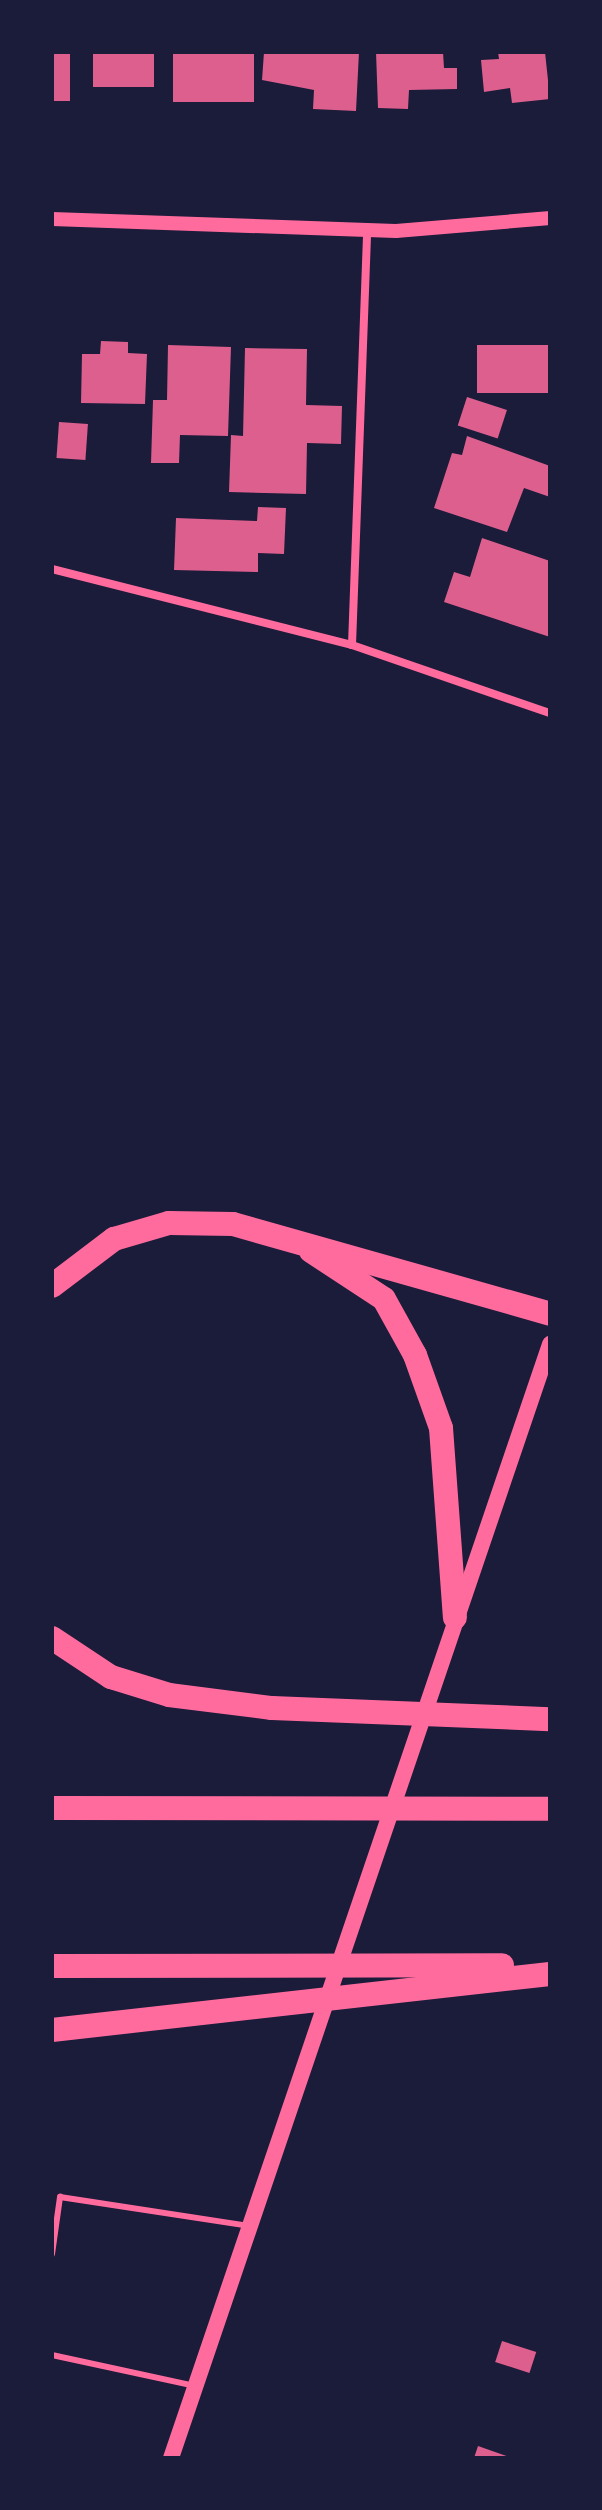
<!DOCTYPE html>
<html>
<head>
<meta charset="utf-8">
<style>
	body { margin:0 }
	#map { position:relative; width:602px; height:2510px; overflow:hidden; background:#1b1b3a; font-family:"Golos Text",sans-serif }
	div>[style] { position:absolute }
	.building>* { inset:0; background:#dd5f8e; transform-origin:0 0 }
	.service>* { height:6px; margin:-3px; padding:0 3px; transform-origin:3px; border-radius:3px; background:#ff6b9d }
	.minor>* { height:8px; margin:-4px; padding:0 4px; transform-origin:4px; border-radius:4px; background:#ff6b9d }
	.tertiary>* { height:14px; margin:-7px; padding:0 7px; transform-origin:7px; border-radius:7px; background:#ff6b9d }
	.secondary>* { height:16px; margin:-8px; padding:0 8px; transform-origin:8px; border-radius:8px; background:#ff6b9d }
	.motorway>* { height:24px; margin:-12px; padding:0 12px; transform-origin:12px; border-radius:12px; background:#ff6b9d }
	span { translate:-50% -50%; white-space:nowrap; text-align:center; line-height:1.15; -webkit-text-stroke:6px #1b1b3a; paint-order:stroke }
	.frame { position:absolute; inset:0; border:54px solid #1b1b3a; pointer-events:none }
</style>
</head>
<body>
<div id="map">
	<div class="building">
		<i style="left:52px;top:52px;width:18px;height:49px"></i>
		<i style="left:93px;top:52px;width:61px;height:35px"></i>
		<i style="left:173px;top:52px;width:81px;height:50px"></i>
		<i style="clip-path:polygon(264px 52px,359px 52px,356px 111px,313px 109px,314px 90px,262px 80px)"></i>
		<i style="clip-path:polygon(376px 52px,443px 52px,444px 68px,457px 68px,457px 89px,409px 90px,408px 109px,378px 108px)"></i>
		<i style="clip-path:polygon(498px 52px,545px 52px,550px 99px,512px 103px,510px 88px,484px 92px,481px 60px,499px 59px)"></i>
		<i style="clip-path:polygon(101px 341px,128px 342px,128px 353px,147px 354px,145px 404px,81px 403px,82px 354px,100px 354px)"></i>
		<i style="clip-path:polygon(168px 345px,231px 347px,228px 436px,180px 435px,179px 463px,151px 463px,153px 400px,167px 400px)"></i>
		<i style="left:550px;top:345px;width:48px;height:73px;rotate:90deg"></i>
		<i style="clip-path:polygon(245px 348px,307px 349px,306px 405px,342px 406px,341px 444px,307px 443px,306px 494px,229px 492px,231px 435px,243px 436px)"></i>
		<i style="left:467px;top:397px;width:42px;height:30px;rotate:18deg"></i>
		<i style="left:59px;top:422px;width:29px;height:36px;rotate:4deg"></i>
		<i style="clip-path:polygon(467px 436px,550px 466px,550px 497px,524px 488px,507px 532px,434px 508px,452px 453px,462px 455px)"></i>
		<i style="clip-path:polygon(258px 507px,286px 508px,284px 554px,258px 553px,258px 572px,174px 570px,176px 518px,257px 521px)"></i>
		<i style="clip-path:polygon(482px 538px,550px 561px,550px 637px,444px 602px,454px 572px,470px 577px)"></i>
		<i style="left:502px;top:2341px;width:36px;height:22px;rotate:18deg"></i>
		<i style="clip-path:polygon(478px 2446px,512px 2458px,474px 2458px)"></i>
	</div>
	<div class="service">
		<i style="left:52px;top:2254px;width:58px;rotate:-82deg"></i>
		<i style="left:60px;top:2197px;width:191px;rotate:8.7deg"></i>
		<i style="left:52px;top:2355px;width:146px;rotate:12.2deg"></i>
	</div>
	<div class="minor">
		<i style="left:52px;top:569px;width:309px;rotate:14.2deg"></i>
		<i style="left:352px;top:645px;width:209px;rotate:19deg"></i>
		<i style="left:352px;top:645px;width:415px;rotate:-87.9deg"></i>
	</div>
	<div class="tertiary">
		<i style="left:52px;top:219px;width:344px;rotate:2deg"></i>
		<i style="left:396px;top:231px;width:155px;rotate:-4.8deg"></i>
	</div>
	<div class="secondary">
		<i style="left:171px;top:2458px;width:1177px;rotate:-71.21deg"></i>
	</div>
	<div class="motorway">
		<i style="left:311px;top:1251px;width:87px;rotate:33.3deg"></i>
		<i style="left:384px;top:1299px;width:64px;rotate:61deg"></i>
		<i style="left:415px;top:1355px;width:77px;rotate:70.4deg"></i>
		<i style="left:441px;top:1428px;width:190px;rotate:85.8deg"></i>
		<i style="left:52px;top:1286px;width:78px;rotate:-37.2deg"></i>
		<i style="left:114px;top:1239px;width:57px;rotate:-16.2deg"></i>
		<i style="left:169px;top:1223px;width:64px;rotate:0.9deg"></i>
		<i style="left:233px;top:1224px;width:330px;rotate:15.8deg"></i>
		<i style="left:52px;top:1638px;width:71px;rotate:33.5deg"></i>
		<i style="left:111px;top:1677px;width:61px;rotate:17.2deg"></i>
		<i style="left:169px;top:1695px;width:104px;rotate:7.2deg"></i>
		<i style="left:272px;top:1708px;width:278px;rotate:2.3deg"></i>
		<i style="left:52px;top:1808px;width:498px;rotate:0.1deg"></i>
		<i style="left:52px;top:1966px;width:450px;rotate:-0.1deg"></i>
		<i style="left:52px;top:2030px;width:501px;rotate:-6.42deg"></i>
	</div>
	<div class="frame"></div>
</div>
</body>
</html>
